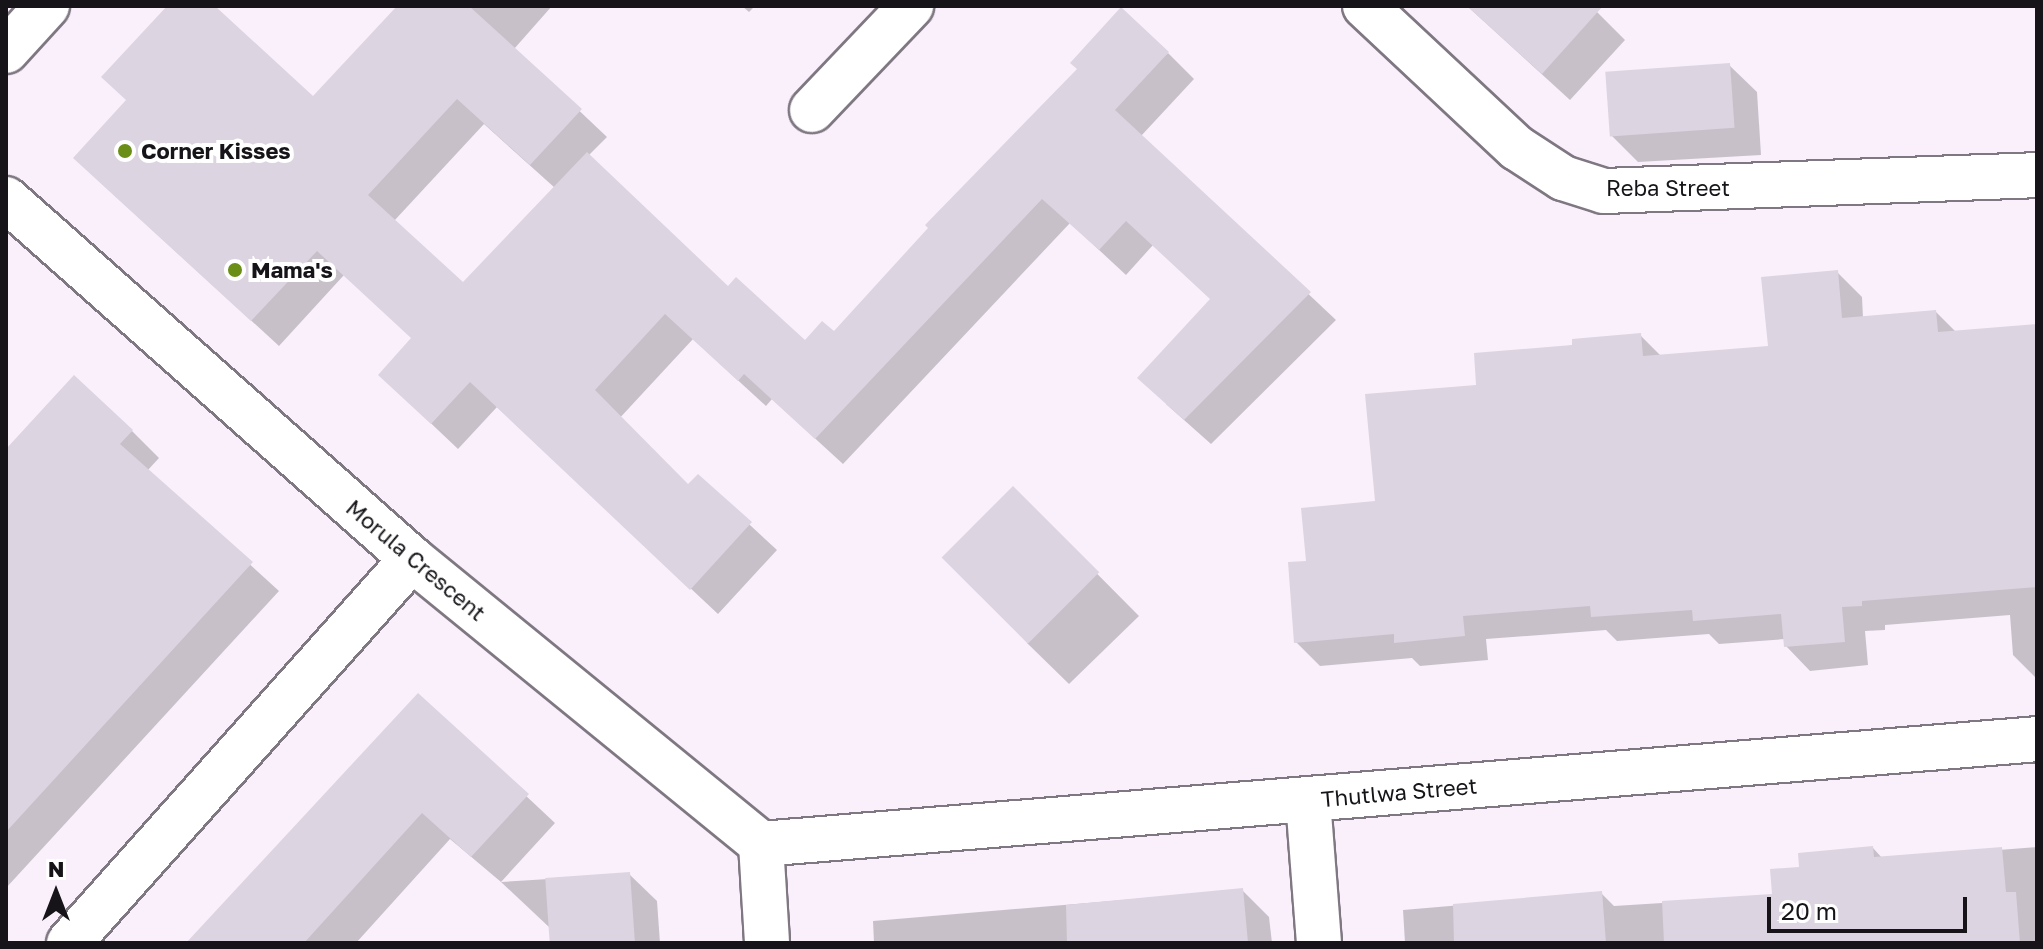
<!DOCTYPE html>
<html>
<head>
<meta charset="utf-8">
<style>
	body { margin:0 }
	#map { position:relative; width:2043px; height:949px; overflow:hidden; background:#f9f0fc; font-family:"Golos Text",sans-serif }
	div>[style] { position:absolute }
	.shadow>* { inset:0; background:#0003 }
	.building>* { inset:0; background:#dcd4e0; transform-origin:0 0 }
	.roads { filter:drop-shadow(2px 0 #7f7782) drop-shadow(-2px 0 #7f7782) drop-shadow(0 2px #7f7782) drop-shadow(0 -2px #7f7782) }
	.minor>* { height:44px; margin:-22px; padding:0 22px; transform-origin:22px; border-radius:22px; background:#fff }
	.dots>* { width:22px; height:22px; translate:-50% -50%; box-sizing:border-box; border:4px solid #fff; border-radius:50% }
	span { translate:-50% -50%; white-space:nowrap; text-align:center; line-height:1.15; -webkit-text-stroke:8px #fff; paint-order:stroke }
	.poi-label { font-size:22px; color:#161418; font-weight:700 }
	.left { translate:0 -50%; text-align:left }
	.street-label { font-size:22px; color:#161418 }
	.frame { position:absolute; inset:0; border:8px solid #161418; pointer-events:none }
	.north { position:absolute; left:16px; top:853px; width:80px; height:80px; -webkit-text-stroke:6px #fff; paint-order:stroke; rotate:0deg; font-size:22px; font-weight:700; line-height:32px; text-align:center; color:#161418 }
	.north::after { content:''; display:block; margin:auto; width:28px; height:36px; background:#161418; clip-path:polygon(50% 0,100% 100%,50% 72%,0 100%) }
	.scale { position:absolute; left:1767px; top:897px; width:200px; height:36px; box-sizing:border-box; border:4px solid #161418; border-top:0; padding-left:10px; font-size:24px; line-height:28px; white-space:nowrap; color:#161418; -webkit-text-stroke:6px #fff; paint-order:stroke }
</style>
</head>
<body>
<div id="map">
	<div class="shadow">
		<i style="clip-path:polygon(evenodd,170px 6px,212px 6px,314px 99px,398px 6px,552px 6px,514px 49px,607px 137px,588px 156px,728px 289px,805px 343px,835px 334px,1168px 53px,1194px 79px,1141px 136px,1336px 320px,1211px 444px,1166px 404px,1212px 300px,1153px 245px,1126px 275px,1070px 223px,843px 464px,772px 399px,766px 406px,693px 339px,617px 421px,688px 487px,698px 477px,777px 550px,718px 614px,497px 407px,458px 449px,380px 375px,413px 339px,344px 275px,279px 346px,102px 184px,128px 101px,170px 6px,484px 124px,555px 188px,463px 284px,394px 221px,484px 124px)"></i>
		<i style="clip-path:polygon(742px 6px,755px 6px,749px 12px)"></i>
		<i style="clip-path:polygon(1467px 6px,1591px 6px,1625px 40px,1570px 100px)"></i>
		<i style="clip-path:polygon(1729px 65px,1757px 92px,1761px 155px,1638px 162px,1611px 135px)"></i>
		<i style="clip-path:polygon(1837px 272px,1862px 297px,1863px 318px,1936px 312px,1956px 332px,2037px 326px,2037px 679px,2013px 655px,2010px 615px,1885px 625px,1885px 630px,1865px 631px,1868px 665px,1810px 671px,1786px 646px,1785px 639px,1719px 644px,1709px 634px,1617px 641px,1606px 630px,1486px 639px,1488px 660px,1420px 666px,1412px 658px,1320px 666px,1296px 642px,1309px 563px,1377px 503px,1478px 386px,1574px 347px,1640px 335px,1661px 356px,1770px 348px)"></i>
		<i style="clip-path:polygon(132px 431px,159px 458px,147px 471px,279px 591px,6px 888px,6px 452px)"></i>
		<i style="clip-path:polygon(1013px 489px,1139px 616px,1069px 684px,1027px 643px)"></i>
		<i style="clip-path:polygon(418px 695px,555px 823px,501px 882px,450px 839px,356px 943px,189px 943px)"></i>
		<i style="clip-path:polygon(2037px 847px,2037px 943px,1405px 943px,1403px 910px,1601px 893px,1614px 906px,1774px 896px,1801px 869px,1873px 848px,1883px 859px)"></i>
		<i style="clip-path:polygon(629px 874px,657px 901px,660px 943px,566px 943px,501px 882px)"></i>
		<i style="clip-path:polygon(1242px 890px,1269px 917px,1272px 943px,874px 943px,873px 921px)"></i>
	</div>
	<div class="building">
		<i style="clip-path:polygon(167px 6px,215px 6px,313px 96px,397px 6px,469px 6px,582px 109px,530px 165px,457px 99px,368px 195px,463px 282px,587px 152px,728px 286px,736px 277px,805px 340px,822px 321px,834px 331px,928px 228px,925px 225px,1077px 69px,1070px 63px,1121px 7px,1169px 52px,1115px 110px,1311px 292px,1184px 420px,1137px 378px,1210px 299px,1126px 221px,1099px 250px,1042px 199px,815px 439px,744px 374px,738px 381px,665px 314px,595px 390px,688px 484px,698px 474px,752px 522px,690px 590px,470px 382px,431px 424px,378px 375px,411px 338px,317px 251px,251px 321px,73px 158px,126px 100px,101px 77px)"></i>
		<i style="clip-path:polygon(1467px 6px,1603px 6px,1542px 74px)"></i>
		<i style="left:1730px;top:63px;width:65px;height:125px;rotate:86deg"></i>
		<i style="clip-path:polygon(1838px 270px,1842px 318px,1936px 310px,1938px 332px,2037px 324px,2037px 587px,1862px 601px,1862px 606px,1842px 607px,1845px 642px,1784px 647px,1781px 614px,1693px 621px,1692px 610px,1591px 617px,1590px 606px,1463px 616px,1465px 636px,1394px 643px,1394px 634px,1294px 643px,1288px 562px,1306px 561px,1301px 508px,1375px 501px,1365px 394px,1476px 385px,1474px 353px,1572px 345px,1572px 339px,1641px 333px,1643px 356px,1768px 346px,1761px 277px)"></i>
		<i style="clip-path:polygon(74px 375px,133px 430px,120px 444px,253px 562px,6px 832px,6px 449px)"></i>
		<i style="left:1013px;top:486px;width:122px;height:101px;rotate:45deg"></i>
		<i style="clip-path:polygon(418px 693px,529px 794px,471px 857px,422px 813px,304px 943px,186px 943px)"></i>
		<i style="clip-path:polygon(1873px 846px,1874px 857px,2002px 847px,2006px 892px,2016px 892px,2020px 943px,1664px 943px,1662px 901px,1772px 894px,1770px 869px,1799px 867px,1798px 853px)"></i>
		<i style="left:630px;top:872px;width:71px;height:85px;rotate:86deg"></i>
		<i style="clip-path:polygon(1243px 888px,1248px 943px,1067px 943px,1066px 905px)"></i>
		<i style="clip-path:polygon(1602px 891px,1606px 943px,1454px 943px,1453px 904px)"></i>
	</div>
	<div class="roads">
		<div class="minor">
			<i style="left:1365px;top:6px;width:208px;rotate:43.1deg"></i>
			<i style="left:1517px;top:148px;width:55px;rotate:33.1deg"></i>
			<i style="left:1563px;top:178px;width:43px;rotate:17.6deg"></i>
			<i style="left:1604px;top:191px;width:433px;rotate:-2.1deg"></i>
			<i style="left:6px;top:51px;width:61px;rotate:-47.7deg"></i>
			<i style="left:812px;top:110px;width:144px;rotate:-46.4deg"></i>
			<i style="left:6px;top:199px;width:543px;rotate:41.56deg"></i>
			<i style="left:412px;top:559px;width:451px;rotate:39.2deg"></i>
			<i style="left:761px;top:844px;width:99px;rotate:86.5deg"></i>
			<i style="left:1308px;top:800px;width:143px;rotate:85.6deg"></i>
			<i style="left:761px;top:844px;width:1280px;rotate:-4.7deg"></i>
			<i style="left:69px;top:943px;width:515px;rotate:-48.23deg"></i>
		</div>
	</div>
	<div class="dots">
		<i style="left:125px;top:151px;background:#6b8e17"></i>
		<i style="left:235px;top:270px;background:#6b8e17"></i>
	</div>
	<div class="poi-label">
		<span class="left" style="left:141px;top:151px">Corner Kisses</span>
		<span class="left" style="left:251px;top:270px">Mama's</span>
	</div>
	<div class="street-label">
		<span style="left:1668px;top:188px">Reba Street</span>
		<span style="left:416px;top:560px;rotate:40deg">Morula Crescent</span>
		<span style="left:1399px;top:792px;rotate:-5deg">Thutlwa Street</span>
	</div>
	<div class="frame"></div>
	<div class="north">N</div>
	<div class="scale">20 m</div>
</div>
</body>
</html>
